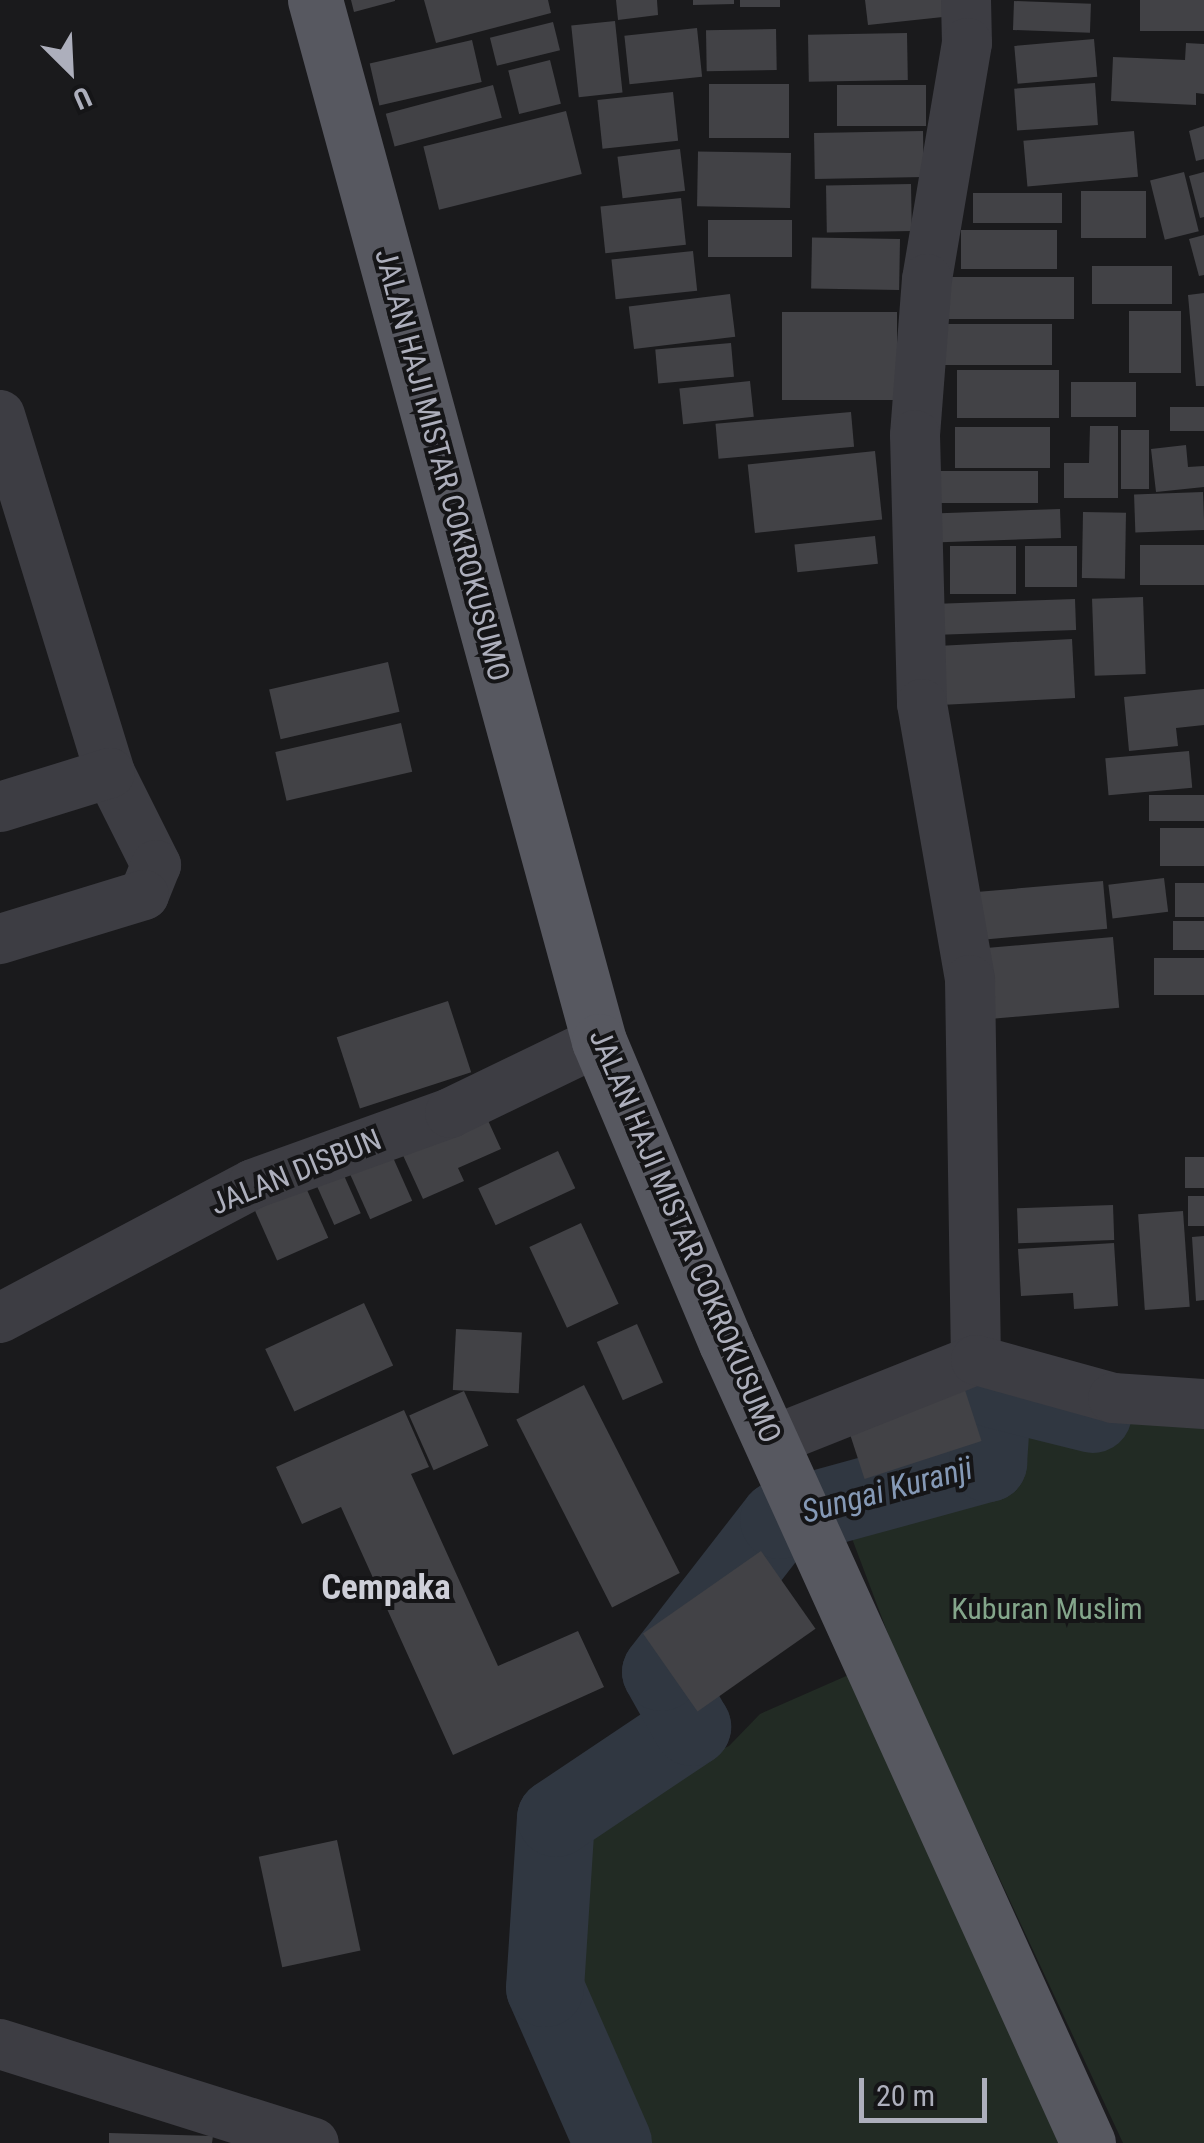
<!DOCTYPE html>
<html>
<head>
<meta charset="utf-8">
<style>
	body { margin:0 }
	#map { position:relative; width:1204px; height:2143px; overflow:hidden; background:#1a1a1c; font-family:"Roboto Condensed",sans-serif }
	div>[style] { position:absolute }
	.green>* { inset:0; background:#222b24 }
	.river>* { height:78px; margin:-39px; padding:0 39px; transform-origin:39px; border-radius:39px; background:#303741 }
	.building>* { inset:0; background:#424246; transform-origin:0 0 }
	.street>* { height:50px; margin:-25px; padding:0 25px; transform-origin:25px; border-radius:25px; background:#3d3d43 }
	.primary>* { height:55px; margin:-27.5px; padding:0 27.5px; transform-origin:27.5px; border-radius:27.5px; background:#575860 }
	span { translate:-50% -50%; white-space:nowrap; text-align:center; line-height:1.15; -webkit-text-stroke:8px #151517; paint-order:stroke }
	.street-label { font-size:30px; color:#adafbc }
	.park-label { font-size:30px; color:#84a68b }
	.water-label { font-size:32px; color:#8599b6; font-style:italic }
	.quarter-label { font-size:35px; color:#cecfd8; font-weight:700 }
	.north { position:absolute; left:20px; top:20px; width:100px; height:100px; -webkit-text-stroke:8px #151517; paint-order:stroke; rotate:156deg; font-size:28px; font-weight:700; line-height:40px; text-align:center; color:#adafbc }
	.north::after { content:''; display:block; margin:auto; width:35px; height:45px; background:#adafbc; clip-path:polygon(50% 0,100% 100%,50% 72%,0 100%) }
	.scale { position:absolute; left:859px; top:2078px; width:128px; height:45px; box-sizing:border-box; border:5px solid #adafbc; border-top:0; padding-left:12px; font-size:30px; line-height:35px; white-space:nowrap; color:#adafbc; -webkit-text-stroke:8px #151517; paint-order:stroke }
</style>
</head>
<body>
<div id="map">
	<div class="green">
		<i style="clip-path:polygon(993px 1389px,1204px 1424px,1204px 2143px,1123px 2143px,899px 1663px,845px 1520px,1005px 1456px)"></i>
		<i style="clip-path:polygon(853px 1673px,1064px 2143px,640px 2143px,583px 2030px,569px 1974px,564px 1917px,582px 1824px,626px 1759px,652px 1734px,700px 1759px,729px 1746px,760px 1714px)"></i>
	</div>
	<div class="river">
		<i style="left:613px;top:2143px;width:169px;rotate:-113.7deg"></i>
		<i style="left:545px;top:1988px;width:170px;rotate:-86.3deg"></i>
		<i style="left:556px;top:1818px;width:164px;rotate:-33.8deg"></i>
		<i style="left:692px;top:1727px;width:63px;rotate:-119.4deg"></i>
		<i style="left:661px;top:1672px;width:192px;rotate:-52.2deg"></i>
		<i style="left:779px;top:1520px;width:217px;rotate:-15.3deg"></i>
		<i style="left:988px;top:1463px;width:74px;rotate:-86.1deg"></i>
		<i style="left:993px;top:1389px;width:103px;rotate:14deg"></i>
	</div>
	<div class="building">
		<i style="clip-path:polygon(351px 0,395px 0,395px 1px,354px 12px)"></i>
		<i style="clip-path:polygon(424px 0,548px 0,551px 13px,436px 43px)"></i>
		<i style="clip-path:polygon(616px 0,657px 0,658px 15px,618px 20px)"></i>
		<i style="clip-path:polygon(693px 0,734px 0,734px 4px,693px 5px)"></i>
		<i style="left:740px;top:0;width:40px;height:7px"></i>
		<i style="clip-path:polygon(865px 0,942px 0,943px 17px,868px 25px)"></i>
		<i style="left:1140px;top:0;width:64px;height:31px"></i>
		<i style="left:1014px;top:1px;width:77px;height:29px;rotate:2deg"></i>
		<i style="left:615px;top:21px;width:72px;height:44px;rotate:84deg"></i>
		<i style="left:553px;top:22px;width:29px;height:65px;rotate:76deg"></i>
		<i style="left:697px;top:28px;width:49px;height:73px;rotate:84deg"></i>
		<i style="left:776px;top:29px;width:41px;height:70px;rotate:89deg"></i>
		<i style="left:907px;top:33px;width:47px;height:99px;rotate:89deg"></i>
		<i style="left:1094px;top:39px;width:38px;height:80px;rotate:85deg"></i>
		<i style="left:472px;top:40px;width:43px;height:105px;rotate:77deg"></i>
		<i style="clip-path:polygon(1186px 43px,1204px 44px,1204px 94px,1196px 93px,1196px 105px,1111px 101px,1113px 57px,1185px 60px)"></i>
		<i style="left:550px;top:60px;width:45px;height:43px;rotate:76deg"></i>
		<i style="left:1095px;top:83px;width:42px;height:81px;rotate:86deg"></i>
		<i style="left:709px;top:84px;width:80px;height:54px"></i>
		<i style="left:493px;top:85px;width:34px;height:111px;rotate:75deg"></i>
		<i style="left:837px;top:85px;width:89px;height:41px"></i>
		<i style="left:673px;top:92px;width:49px;height:76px;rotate:84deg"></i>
		<i style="left:566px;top:111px;width:65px;height:147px;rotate:76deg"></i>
		<i style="clip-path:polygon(1204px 126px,1204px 159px,1196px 161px,1189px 131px)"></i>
		<i style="left:923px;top:131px;width:46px;height:109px;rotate:89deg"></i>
		<i style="left:1134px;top:131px;width:46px;height:111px;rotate:85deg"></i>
		<i style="left:680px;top:149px;width:42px;height:63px;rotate:83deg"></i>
		<i style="left:791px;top:153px;width:55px;height:93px;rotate:91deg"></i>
		<i style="left:1184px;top:172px;width:61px;height:35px;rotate:76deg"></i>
		<i style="clip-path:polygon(1204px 172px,1204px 217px,1200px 218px,1189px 176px)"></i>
		<i style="left:911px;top:184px;width:47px;height:85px;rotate:89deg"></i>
		<i style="left:1081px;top:191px;width:65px;height:47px"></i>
		<i style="left:973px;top:193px;width:89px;height:30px"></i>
		<i style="left:681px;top:198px;width:47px;height:81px;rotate:84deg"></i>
		<i style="left:792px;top:220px;width:37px;height:84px;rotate:90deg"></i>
		<i style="left:1057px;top:230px;width:39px;height:96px;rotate:90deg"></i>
		<i style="clip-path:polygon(1204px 235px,1204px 275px,1199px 276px,1189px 239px)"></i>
		<i style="left:900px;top:239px;width:51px;height:88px;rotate:91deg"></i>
		<i style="left:693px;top:251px;width:40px;height:82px;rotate:84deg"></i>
		<i style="left:1172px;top:266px;width:38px;height:80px;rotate:90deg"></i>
		<i style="left:948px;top:277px;width:126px;height:42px"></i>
		<i style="clip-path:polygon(1204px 293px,1204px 386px,1196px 386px,1188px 295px)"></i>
		<i style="left:730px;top:294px;width:43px;height:102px;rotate:83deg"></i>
		<i style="left:1129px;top:311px;width:52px;height:62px"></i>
		<i style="left:897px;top:312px;width:88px;height:115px;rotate:90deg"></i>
		<i style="left:937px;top:324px;width:115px;height:41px"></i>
		<i style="left:731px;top:343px;width:34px;height:76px;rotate:85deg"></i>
		<i style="left:957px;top:370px;width:102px;height:48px"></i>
		<i style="left:750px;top:381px;width:36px;height:71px;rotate:84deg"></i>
		<i style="left:1071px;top:382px;width:65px;height:35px"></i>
		<i style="left:1204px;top:407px;width:24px;height:34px;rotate:90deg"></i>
		<i style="left:851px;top:412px;width:35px;height:136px;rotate:85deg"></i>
		<i style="clip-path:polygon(1090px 426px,1118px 426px,1118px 498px,1064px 498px,1064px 463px,1089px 463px)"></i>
		<i style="left:955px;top:427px;width:95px;height:41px"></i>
		<i style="left:1121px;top:430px;width:28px;height:59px"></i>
		<i style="clip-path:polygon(1186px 445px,1188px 467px,1204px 466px,1204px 487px,1156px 492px,1151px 449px)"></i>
		<i style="left:875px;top:451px;width:69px;height:128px;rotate:84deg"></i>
		<i style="left:1038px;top:471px;width:32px;height:103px;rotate:90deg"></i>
		<i style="left:1203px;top:492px;width:38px;height:69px;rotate:88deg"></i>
		<i style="left:1060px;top:509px;width:29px;height:127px;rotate:88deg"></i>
		<i style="left:1083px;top:512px;width:43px;height:66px;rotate:1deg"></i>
		<i style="left:875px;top:536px;width:28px;height:81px;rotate:84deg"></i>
		<i style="left:1204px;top:545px;width:40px;height:64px;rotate:90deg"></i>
		<i style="left:950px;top:546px;width:66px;height:48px"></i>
		<i style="left:1025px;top:546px;width:52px;height:41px"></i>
		<i style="left:1143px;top:597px;width:77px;height:51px;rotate:88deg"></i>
		<i style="left:1075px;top:599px;width:31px;height:136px;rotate:88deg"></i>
		<i style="left:1072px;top:639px;width:59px;height:130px;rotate:87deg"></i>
		<i style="left:388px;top:662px;width:51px;height:122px;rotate:77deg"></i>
		<i style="clip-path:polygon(1204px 689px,1204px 725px,1176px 728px,1178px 746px,1129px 751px,1124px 697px)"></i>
		<i style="left:401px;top:723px;width:50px;height:129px;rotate:77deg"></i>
		<i style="left:1189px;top:751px;width:37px;height:84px;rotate:85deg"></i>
		<i style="left:1204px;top:795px;width:26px;height:55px;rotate:90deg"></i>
		<i style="left:1204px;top:828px;width:38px;height:44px;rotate:90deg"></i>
		<i style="left:1164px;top:878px;width:34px;height:56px;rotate:83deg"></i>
		<i style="left:1103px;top:881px;width:48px;height:139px;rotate:85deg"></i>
		<i style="left:1204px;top:883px;width:34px;height:29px;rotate:90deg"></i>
		<i style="left:1204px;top:921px;width:29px;height:31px;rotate:90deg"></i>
		<i style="left:1113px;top:937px;width:71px;height:133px;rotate:85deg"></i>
		<i style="left:1204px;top:958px;width:37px;height:50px;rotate:90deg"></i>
		<i style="left:448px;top:1001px;width:75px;height:117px;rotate:72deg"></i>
		<i style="clip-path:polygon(480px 1103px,501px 1149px,458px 1168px,464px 1181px,423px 1199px,396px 1140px)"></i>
		<i style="left:387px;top:1144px;width:62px;height:46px;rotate:66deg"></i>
		<i style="left:558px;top:1151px;width:41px;height:88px;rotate:65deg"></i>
		<i style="left:1204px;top:1157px;width:31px;height:19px;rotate:90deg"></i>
		<i style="left:338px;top:1162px;width:56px;height:29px;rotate:66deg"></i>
		<i style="left:299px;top:1172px;width:72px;height:56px;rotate:66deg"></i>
		<i style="left:1204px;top:1196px;width:30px;height:16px;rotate:90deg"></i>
		<i style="left:1113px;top:1205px;width:35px;height:96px;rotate:88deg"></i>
		<i style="left:1183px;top:1211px;width:96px;height:45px;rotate:86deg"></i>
		<i style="left:581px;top:1223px;width:89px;height:57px;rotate:65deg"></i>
		<i style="clip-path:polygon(1204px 1236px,1204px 1300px,1196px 1301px,1192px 1237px)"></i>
		<i style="clip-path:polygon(1114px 1243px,1118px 1306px,1074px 1309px,1073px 1293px,1021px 1296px,1018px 1249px)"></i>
		<i style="left:364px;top:1303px;width:69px;height:109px;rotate:65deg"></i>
		<i style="left:637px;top:1324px;width:64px;height:44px;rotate:66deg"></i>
		<i style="left:456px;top:1329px;width:66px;height:61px;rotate:3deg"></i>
		<i style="left:963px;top:1384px;width:60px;height:123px;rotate:72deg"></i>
		<i style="left:584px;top:1385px;width:211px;height:76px;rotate:63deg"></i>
		<i style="left:464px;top:1391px;width:60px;height:60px;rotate:66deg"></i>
		<i style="clip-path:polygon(404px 1410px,429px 1467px,411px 1474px,498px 1666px,578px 1631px,604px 1687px,453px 1755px,341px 1507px,302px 1524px,276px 1467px)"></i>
		<i style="left:761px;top:1551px;width:95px;height:144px;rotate:55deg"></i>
		<i style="left:337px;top:1840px;width:113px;height:80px;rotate:78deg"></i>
		<i style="clip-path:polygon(109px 2133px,213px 2136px,212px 2143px,109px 2143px)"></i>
	</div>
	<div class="street">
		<i style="left:966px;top:0;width:43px;rotate:88.7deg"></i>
		<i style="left:967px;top:43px;width:239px;rotate:99.6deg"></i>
		<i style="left:927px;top:279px;width:156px;rotate:94.4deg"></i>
		<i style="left:915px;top:435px;width:269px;rotate:88.5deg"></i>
		<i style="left:922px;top:704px;width:280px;rotate:80.1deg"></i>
		<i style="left:970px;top:980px;width:380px;rotate:89.1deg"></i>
		<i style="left:0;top:415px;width:375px;rotate:72.9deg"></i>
		<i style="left:110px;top:773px;width:103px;rotate:63.4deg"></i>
		<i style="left:156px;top:865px;width:32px;rotate:112deg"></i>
		<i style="left:144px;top:895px;width:151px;rotate:163deg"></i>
		<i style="left:0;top:807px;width:115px;rotate:-17.2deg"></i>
		<i style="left:0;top:1318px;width:286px;rotate:-27.9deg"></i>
		<i style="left:253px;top:1184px;width:209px;rotate:-19.8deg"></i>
		<i style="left:450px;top:1113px;width:165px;rotate:-25.8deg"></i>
		<i style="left:772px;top:1441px;width:219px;rotate:-21.7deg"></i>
		<i style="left:976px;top:1360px;width:142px;rotate:15.5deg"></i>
		<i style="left:1113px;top:1398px;width:91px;rotate:3.8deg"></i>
		<i style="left:0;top:2044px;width:329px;rotate:17.5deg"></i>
	</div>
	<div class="primary">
		<i style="left:315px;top:0;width:1079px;rotate:74.74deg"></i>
		<i style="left:599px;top:1041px;width:328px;rotate:67.2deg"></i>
		<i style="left:726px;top:1343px;width:878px;rotate:65.65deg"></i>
	</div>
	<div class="street-label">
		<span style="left:442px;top:465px;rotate:75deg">JALAN HAJI MISTAR COKROKUSUMO</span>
		<span style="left:296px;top:1172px;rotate:-22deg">JALAN DISBUN</span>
		<span style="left:685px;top:1236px;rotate:67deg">JALAN HAJI MISTAR COKROKUSUMO</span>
	</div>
	<div class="park-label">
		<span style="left:1047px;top:1609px">Kuburan Muslim</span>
	</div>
	<div class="water-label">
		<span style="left:887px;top:1490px;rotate:-15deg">Sungai Kuranji</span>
	</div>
	<div class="quarter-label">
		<span style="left:386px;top:1588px">Cempaka</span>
	</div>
	<div class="north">U</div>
	<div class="scale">20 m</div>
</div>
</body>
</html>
